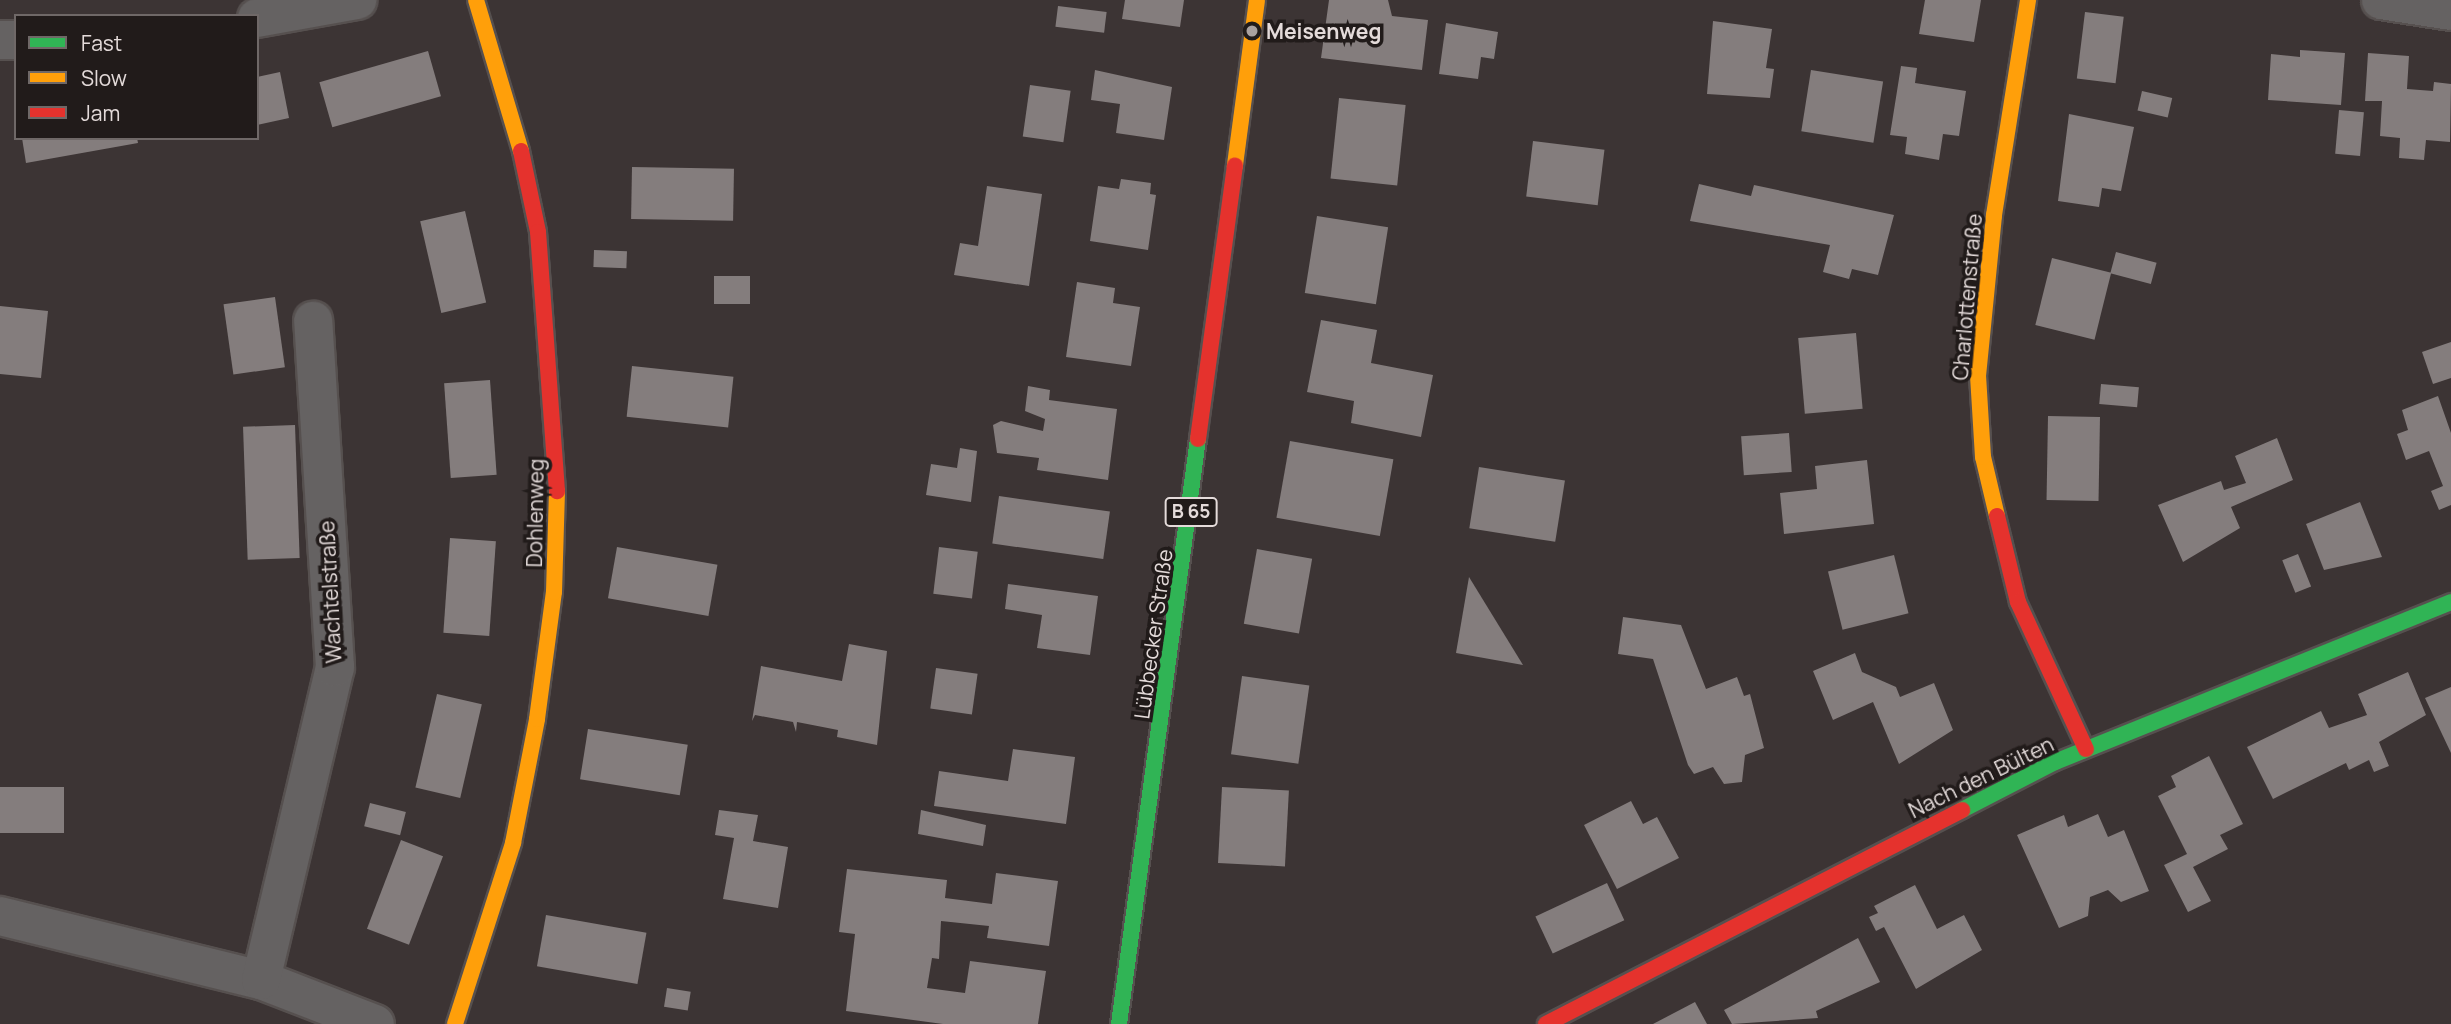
<!DOCTYPE html>
<html>
<head>
<meta charset="utf-8">
<style>
	body { margin:0 }
	#map { position:relative; width:2451px; height:1024px; overflow:hidden; background:#3c3434; font-family:Manrope,sans-serif }
	div>[style] { position:absolute }
	.building>* { inset:0; background:#847d7d; transform-origin:0 0 }
	.roads { filter:drop-shadow(2px 0 #56504f) drop-shadow(-2px 0 #56504f) drop-shadow(0 2px #56504f) drop-shadow(0 -2px #56504f) }
	.street>* { height:38px; margin:-19px; padding:0 19px; transform-origin:19px; border-radius:19px; background:#656262 }
	.fast>* { height:16px; margin:-8px; padding:0 8px; transform-origin:8px; border-radius:8px; background:#30b455 }
	.slow>* { height:16px; margin:-8px; padding:0 8px; transform-origin:8px; border-radius:8px; background:#ff9f0a }
	.jam>* { height:16px; margin:-8px; padding:0 8px; transform-origin:8px; border-radius:8px; background:#e5322d }
	.dots>* { width:19px; height:19px; translate:-50% -50%; box-sizing:border-box; border:4px solid #211b1a; border-radius:50% }
	span { translate:-50% -50%; white-space:nowrap; text-align:center; line-height:1.15; -webkit-text-stroke:7px #211b1a; paint-order:stroke }
	.shield-label span { padding:2px 5px; background:#211b1a; border:2px solid; border-radius:5px; -webkit-text-stroke-width:0 }
	.shield-label { font-size:19px; color:#e4dbda; font-weight:700 }
	.poi-label { font-size:21px; color:#e4dbda; font-weight:700 }
	.left { translate:0 -50%; text-align:left }
	.street-label { font-size:21px; color:#e4dbda }
	.legend { position:absolute; left:14px; top:14px; width:245px; height:126px; box-sizing:border-box; background:#211b1a; border:2px solid #6f6867; margin:0; padding:9px 12px; list-style:none; font-size:21px; color:#e4dbda }
	.legend li { display:flex; align-items:center; gap:14px; height:35px }
	.legend b { width:35px; border:2px solid #6f6867 }
</style>
</head>
<body>
<div id="map">
	<div class="building">
		<i style="clip-path:polygon(1125px 0,1184px 0,1180px 27px,1122px 19px)"></i>
		<i style="clip-path:polygon(1329px 0,1388px 0,1392px 16px,1428px 20px,1422px 70px,1321px 58px)"></i>
		<i style="clip-path:polygon(1925px 0,1981px 0,1974px 42px,1919px 34px)"></i>
		<i style="left:1058px;top:6px;width:49px;height:21px;rotate:7deg"></i>
		<i style="left:2085px;top:12px;width:39px;height:67px;rotate:7deg"></i>
		<i style="clip-path:polygon(1713px 21px,1772px 29px,1766px 68px,1774px 69px,1770px 98px,1707px 94px)"></i>
		<i style="clip-path:polygon(1446px 23px,1498px 32px,1494px 59px,1481px 57px,1478px 79px,1439px 74px)"></i>
		<i style="clip-path:polygon(2300px 50px,2345px 53px,2341px 105px,2268px 100px,2271px 54px,2300px 57px)"></i>
		<i style="left:428px;top:51px;width:47px;height:113px;rotate:74deg"></i>
		<i style="clip-path:polygon(2368px 53px,2409px 56px,2407px 89px,2433px 91px,2434px 82px,2451px 84px,2450px 142px,2426px 140px,2424px 160px,2399px 158px,2400px 138px,2380px 136px,2382px 101px,2365px 101px)"></i>
		<i style="clip-path:polygon(1901px 66px,1917px 68px,1915px 83px,1966px 91px,1959px 136px,1943px 134px,1939px 160px,1905px 154px,1907px 137px,1890px 135px)"></i>
		<i style="clip-path:polygon(1095px 70px,1172px 87px,1164px 140px,1116px 133px,1120px 104px,1091px 100px)"></i>
		<i style="left:1811px;top:70px;width:73px;height:62px;rotate:9deg"></i>
		<i style="clip-path:polygon(280px 72px,289px 118px,257px 125px,257px 77px)"></i>
		<i style="left:1030px;top:85px;width:41px;height:52px;rotate:8deg"></i>
		<i style="left:2142px;top:91px;width:31px;height:20px;rotate:13deg"></i>
		<i style="left:1339px;top:98px;width:67px;height:81px;rotate:6deg"></i>
		<i style="left:2339px;top:110px;width:25px;height:44px;rotate:5deg"></i>
		<i style="clip-path:polygon(2069px 114px,2134px 127px,2121px 191px,2102px 188px,2099px 207px,2058px 201px)"></i>
		<i style="clip-path:polygon(22px 138px,137px 138px,138px 143px,26px 163px)"></i>
		<i style="left:1533px;top:141px;width:72px;height:56px;rotate:7deg"></i>
		<i style="left:632px;top:167px;width:102px;height:52px;rotate:1deg"></i>
		<i style="clip-path:polygon(1121px 179px,1151px 183px,1150px 194px,1156px 195px,1148px 250px,1090px 241px,1098px 186px,1119px 189px)"></i>
		<i style="clip-path:polygon(1699px 184px,1751px 196px,1754px 185px,1894px 215px,1878px 275px,1852px 269px,1849px 279px,1823px 272px,1830px 245px,1690px 221px)"></i>
		<i style="clip-path:polygon(987px 186px,1042px 194px,1029px 286px,954px 275px,960px 243px,978px 246px)"></i>
		<i style="left:465px;top:211px;width:94px;height:46px;rotate:77deg"></i>
		<i style="left:1317px;top:216px;width:72px;height:78px;rotate:9deg"></i>
		<i style="left:594px;top:250px;width:33px;height:17px;rotate:2deg"></i>
		<i style="left:2116px;top:252px;width:42px;height:22px;rotate:15deg"></i>
		<i style="left:2052px;top:258px;width:61px;height:69px;rotate:14deg"></i>
		<i style="left:714px;top:276px;width:36px;height:28px"></i>
		<i style="clip-path:polygon(1077px 282px,1115px 288px,1113px 303px,1140px 307px,1131px 366px,1066px 357px)"></i>
		<i style="left:275px;top:297px;width:71px;height:52px;rotate:82deg"></i>
		<i style="clip-path:polygon(0 306px,48px 311px,41px 378px,0 374px)"></i>
		<i style="clip-path:polygon(1321px 320px,1377px 330px,1371px 363px,1433px 375px,1421px 437px,1351px 423px,1354px 401px,1307px 392px)"></i>
		<i style="left:1856px;top:333px;width:76px;height:58px;rotate:85deg"></i>
		<i style="clip-path:polygon(2451px 342px,2451px 378px,2433px 384px,2422px 352px)"></i>
		<i style="left:632px;top:366px;width:102px;height:51px;rotate:6deg"></i>
		<i style="left:490px;top:380px;width:95px;height:46px;rotate:86deg"></i>
		<i style="left:2101px;top:384px;width:38px;height:20px;rotate:5deg"></i>
		<i style="clip-path:polygon(1028px 386px,1050px 390px,1049px 400px,1117px 409px,1108px 480px,1037px 470px,1039px 458px,997px 453px,993px 425px,1001px 421px,1043px 431px,1045px 419px,1025px 411px)"></i>
		<i style="clip-path:polygon(2438px 396px,2451px 433px,2451px 505px,2439px 510px,2431px 491px,2443px 486px,2429px 451px,2406px 460px,2397px 434px,2408px 430px,2402px 410px)"></i>
		<i style="left:2048px;top:416px;width:52px;height:84px;rotate:1deg"></i>
		<i style="left:295px;top:425px;width:133px;height:52px;rotate:88deg"></i>
		<i style="left:1789px;top:433px;width:39px;height:48px;rotate:86deg"></i>
		<i style="clip-path:polygon(2277px 438px,2293px 480px,2231px 507px,2240px 528px,2183px 562px,2158px 505px,2221px 481px,2224px 490px,2246px 483px,2235px 456px)"></i>
		<i style="left:1290px;top:441px;width:105px;height:78px;rotate:10deg"></i>
		<i style="clip-path:polygon(960px 448px,977px 451px,971px 502px,926px 495px,931px 464px,957px 468px)"></i>
		<i style="clip-path:polygon(1867px 460px,1874px 524px,1784px 534px,1780px 493px,1817px 489px,1815px 466px)"></i>
		<i style="left:1479px;top:467px;width:87px;height:62px;rotate:9deg"></i>
		<i style="left:999px;top:496px;width:112px;height:48px;rotate:8deg"></i>
		<i style="clip-path:polygon(2360px 502px,2382px 557px,2324px 570px,2306px 524px)"></i>
		<i style="left:450px;top:538px;width:46px;height:95px;rotate:4deg"></i>
		<i style="left:617px;top:547px;width:102px;height:52px;rotate:10deg"></i>
		<i style="left:939px;top:547px;width:39px;height:47px;rotate:7deg"></i>
		<i style="left:1257px;top:549px;width:56px;height:76px;rotate:10deg"></i>
		<i style="left:2298px;top:554px;width:35px;height:17px;rotate:68deg"></i>
		<i style="left:1894px;top:555px;width:60px;height:68px;rotate:76deg"></i>
		<i style="clip-path:polygon(1469px 577px,1523px 665px,1456px 653px)"></i>
		<i style="clip-path:polygon(1008px 584px,1098px 596px,1090px 655px,1037px 648px,1042px 615px,1005px 609px)"></i>
		<i style="clip-path:polygon(1623px 617px,1681px 625px,1706px 689px,1737px 677px,1744px 696px,1750px 694px,1764px 748px,1745px 755px,1742px 782px,1724px 784px,1713px 767px,1694px 774px,1688px 765px,1653px 659px,1618px 654px)"></i>
		<i style="clip-path:polygon(849px 644px,887px 651px,877px 745px,837px 737px,838px 730px,797px 722px,796px 732px,793px 722px,755px 715px,752px 721px,761px 666px,842px 681px)"></i>
		<i style="clip-path:polygon(1855px 653px,1862px 672px,1896px 687px,1900px 697px,1934px 683px,1953px 730px,1899px 764px,1873px 702px,1833px 720px,1813px 671px)"></i>
		<i style="left:936px;top:668px;width:42px;height:41px;rotate:8deg"></i>
		<i style="clip-path:polygon(2408px 672px,2426px 715px,2379px 742px,2389px 766px,2374px 772px,2369px 760px,2349px 770px,2346px 763px,2273px 799px,2247px 747px,2321px 711px,2329px 728px,2367px 715px,2358px 694px)"></i>
		<i style="left:1242px;top:676px;width:68px;height:79px;rotate:8deg"></i>
		<i style="clip-path:polygon(2451px 687px,2451px 753px,2425px 698px)"></i>
		<i style="left:437px;top:694px;width:46px;height:96px;rotate:13deg"></i>
		<i style="left:588px;top:729px;width:101px;height:51px;rotate:9deg"></i>
		<i style="clip-path:polygon(1013px 749px,1075px 757px,1066px 824px,934px 806px,939px 771px,1008px 781px)"></i>
		<i style="clip-path:polygon(2209px 756px,2243px 824px,2220px 835px,2228px 849px,2193px 867px,2211px 901px,2188px 912px,2164px 865px,2187px 854px,2158px 796px,2176px 787px,2171px 776px)"></i>
		<i style="left:0;top:787px;width:64px;height:46px"></i>
		<i style="left:1222px;top:787px;width:67px;height:76px;rotate:3deg"></i>
		<i style="clip-path:polygon(1631px 801px,1643px 824px,1657px 817px,1679px 858px,1617px 889px,1584px 825px)"></i>
		<i style="left:370px;top:803px;width:37px;height:24px;rotate:14deg"></i>
		<i style="clip-path:polygon(719px 810px,758px 815px,753px 841px,788px 847px,778px 908px,723px 899px,734px 838px,715px 835px)"></i>
		<i style="clip-path:polygon(921px 810px,986px 825px,983px 846px,918px 834px)"></i>
		<i style="clip-path:polygon(2098px 814px,2108px 837px,2124px 830px,2149px 891px,2121px 902px,2108px 890px,2090px 897px,2088px 916px,2059px 928px,2017px 835px,2064px 815px,2068px 827px)"></i>
		<i style="left:401px;top:840px;width:45px;height:95px;rotate:21deg"></i>
		<i style="clip-path:polygon(847px 869px,947px 880px,945px 898px,992px 904px,996px 873px,1058px 881px,1049px 946px,987px 938px,989px 926px,941px 921px,939px 959px,932px 958px,927px 988px,965px 993px,970px 961px,1046px 971px,1038px 1024px,943px 1024px,846px 1011px,855px 934px,839px 932px)"></i>
		<i style="left:1607px;top:883px;width:41px;height:79px;rotate:65deg"></i>
		<i style="clip-path:polygon(1915px 885px,1937px 929px,1964px 915px,1982px 950px,1916px 989px,1884px 927px,1876px 931px,1869px 917px,1878px 913px,1874px 906px)"></i>
		<i style="left:546px;top:915px;width:102px;height:52px;rotate:10deg"></i>
		<i style="clip-path:polygon(1858px 938px,1880px 982px,1816px 1011px,1818px 1018px,1732px 1024px,1724px 1010px)"></i>
		<i style="left:667px;top:988px;width:24px;height:19px;rotate:9deg"></i>
		<i style="clip-path:polygon(1695px 1002px,1707px 1024px,1653px 1024px)"></i>
	</div>
	<div class="roads">
		<div class="street">
			<i style="left:2381px;top:0;width:71px;rotate:8.9deg"></i>
			<i style="left:257px;top:18px;width:102px;rotate:-10.2deg"></i>
			<i style="left:0;top:40px;width:16px"></i>
			<i style="left:0;top:916px;width:269px;rotate:13.8deg"></i>
			<i style="left:261px;top:980px;width:122px;rotate:21.1deg"></i>
			<i style="left:261px;top:980px;width:322px;rotate:-76.7deg"></i>
			<i style="left:335px;top:667px;width:347px;rotate:-93.6deg"></i>
		</div>
		<div class="fast">
			<i style="left:1962px;top:810px;width:105px;rotate:-27.3deg"></i>
			<i style="left:2055px;top:762px;width:427px;rotate:-22deg"></i>
			<i style="left:1119px;top:1024px;width:590px;rotate:-82.31deg"></i>
		</div>
		<div class="slow">
			<i style="left:476px;top:0;width:158px;rotate:73.4deg"></i>
			<i style="left:1235px;top:165px;width:166px;rotate:-82.4deg"></i>
			<i style="left:1997px;top:516px;width:61px;rotate:-103.3deg"></i>
			<i style="left:1983px;top:457px;width:81px;rotate:-93.5deg"></i>
			<i style="left:1978px;top:376px;width:162px;rotate:-84.3deg"></i>
			<i style="left:1994px;top:215px;width:218px;rotate:-81deg"></i>
			<i style="left:455px;top:1024px;width:190px;rotate:-72.2deg"></i>
			<i style="left:513px;top:843px;width:126px;rotate:-79deg"></i>
			<i style="left:537px;top:719px;width:128px;rotate:-82.4deg"></i>
			<i style="left:554px;top:592px;width:101px;rotate:-88.3deg"></i>
		</div>
		<div class="jam">
			<i style="left:521px;top:151px;width:83px;rotate:78.1deg"></i>
			<i style="left:538px;top:232px;width:260px;rotate:85.8deg"></i>
			<i style="left:1198px;top:439px;width:276px;rotate:-82.3deg"></i>
			<i style="left:1997px;top:516px;width:89px;rotate:76.3deg"></i>
			<i style="left:2018px;top:602px;width:162px;rotate:65.2deg"></i>
			<i style="left:1546px;top:1024px;width:468px;rotate:-27.2deg"></i>
		</div>
	</div>
	<div class="dots">
		<i style="left:1252px;top:31px;background:#a9a1a0"></i>
	</div>
	<div class="shield-label">
		<span style="left:1191px;top:512px">B 65</span>
	</div>
	<div class="poi-label">
		<span class="left" style="left:1266px;top:31px">Meisenweg</span>
	</div>
	<div class="street-label">
		<span style="left:1967px;top:297px;rotate:-85deg">Charlottenstraße</span>
		<span style="left:535px;top:513px;rotate:-89deg">Dohlenweg</span>
		<span style="left:330px;top:592px;rotate:-93deg">Wachtelstraße</span>
		<span style="left:1153px;top:634px;rotate:-82deg">Lübbecker Straße</span>
		<span style="left:1981px;top:777px;rotate:-26deg">Nach den Bülten</span>
	</div>
	<ul class="legend">
	<li><b style="height:9px;background:#30b455"></b>Fast</li>
	<li><b style="height:9px;background:#ff9f0a"></b>Slow</li>
	<li><b style="height:9px;background:#e5322d"></b>Jam</li>
	</ul>
</div>
</body>
</html>
